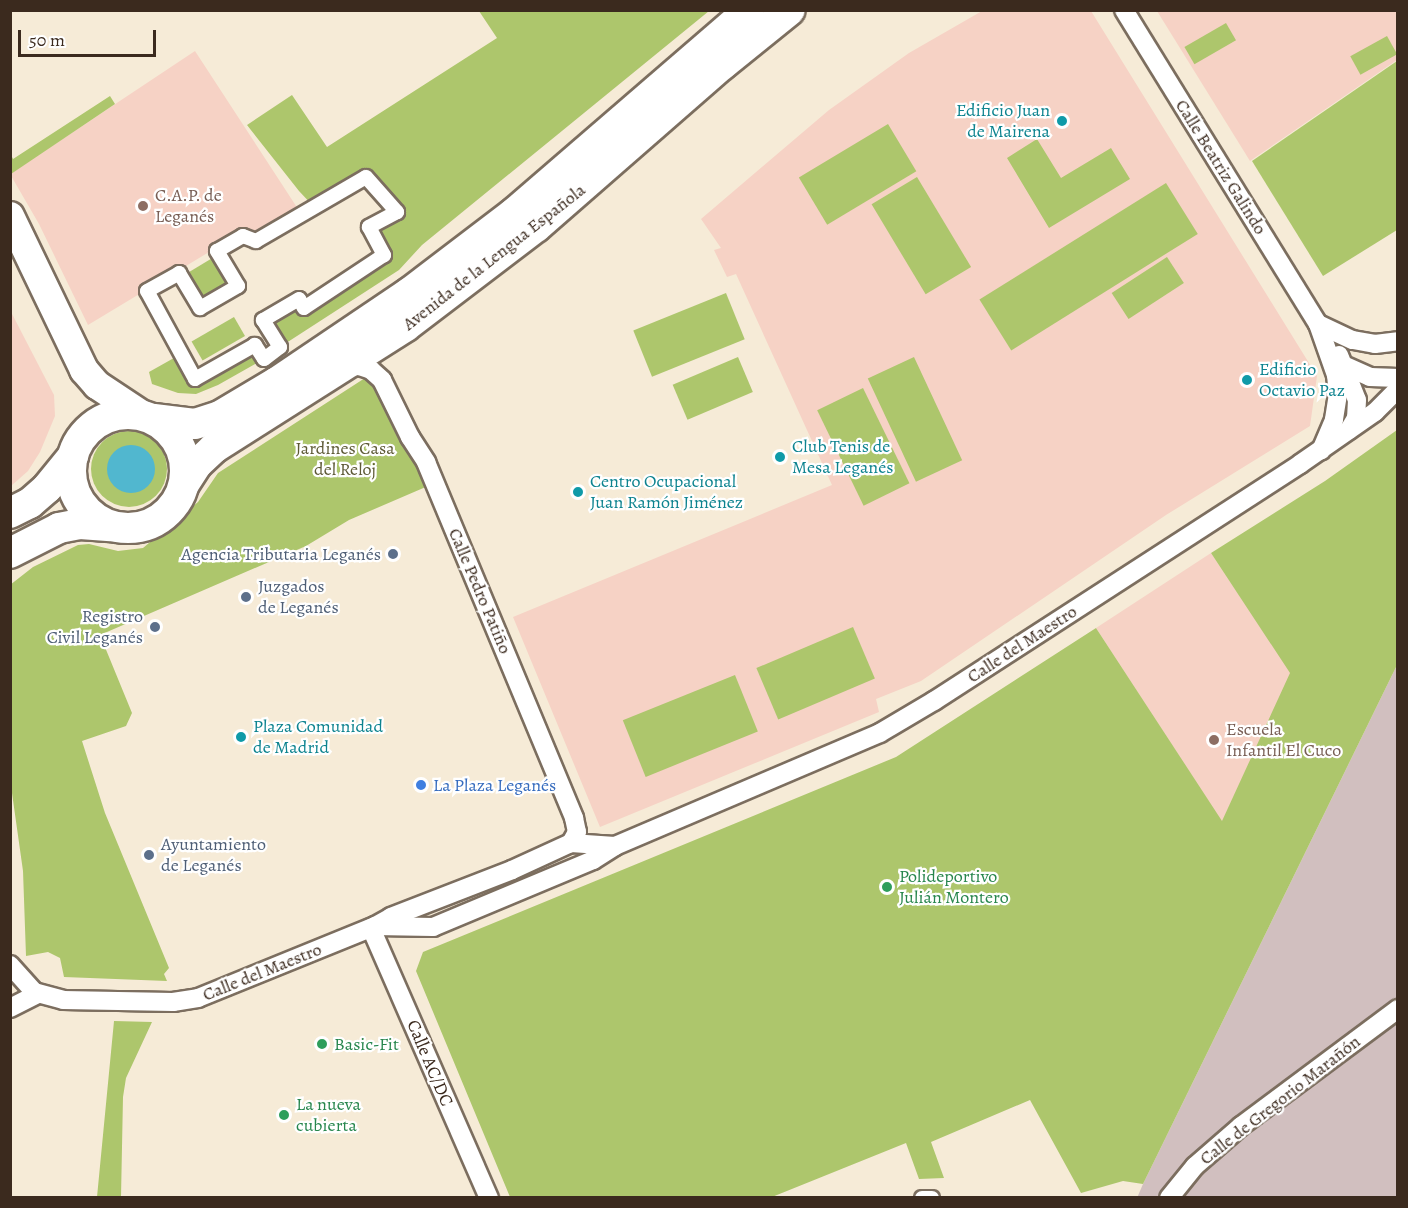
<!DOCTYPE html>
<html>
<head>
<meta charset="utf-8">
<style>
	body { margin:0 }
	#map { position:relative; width:1408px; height:1208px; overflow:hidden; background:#f6ebd7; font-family:Alegreya,serif }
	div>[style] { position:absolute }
	.built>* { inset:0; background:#f6d2c5 }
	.industrial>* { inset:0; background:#d1bfbf }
	.green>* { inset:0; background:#adc66c; transform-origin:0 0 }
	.round { border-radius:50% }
	.water>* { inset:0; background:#51b7cf }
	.roads { filter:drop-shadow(2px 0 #7c6e5f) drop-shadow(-2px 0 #7c6e5f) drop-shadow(0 2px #7c6e5f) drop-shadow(0 -2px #7c6e5f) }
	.pedestrian>* { height:14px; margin:-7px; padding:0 7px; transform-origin:7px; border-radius:7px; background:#fff }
	.minor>* { height:18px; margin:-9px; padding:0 9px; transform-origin:9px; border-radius:9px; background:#fff }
	.primary>* { height:28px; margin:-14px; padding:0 14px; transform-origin:14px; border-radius:14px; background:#fff }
	.trunk>* { height:30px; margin:-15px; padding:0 15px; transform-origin:15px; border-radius:15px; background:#fff }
	.trunk>.ring { margin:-15px; padding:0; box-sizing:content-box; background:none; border:30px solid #fff; border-radius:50% }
	.dots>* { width:16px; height:16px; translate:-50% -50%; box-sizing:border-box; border:3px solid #fff; border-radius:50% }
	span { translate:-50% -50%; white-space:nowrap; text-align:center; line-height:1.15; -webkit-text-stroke:4.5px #fff; paint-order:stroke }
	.culture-label { font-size:18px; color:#0d838f }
	.right { translate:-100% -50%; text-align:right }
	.left { translate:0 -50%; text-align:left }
	.street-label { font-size:18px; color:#3b2a1e }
	.education-label { font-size:18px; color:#785e54 }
	.park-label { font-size:18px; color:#5d5935 }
	.service-label { font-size:18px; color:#4e5e75 }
	.shop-label { font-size:18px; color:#366cbe }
	.leisure-label { font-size:18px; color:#27864d }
	.frame { position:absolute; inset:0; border:12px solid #3b2a1e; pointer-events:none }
	.scale { position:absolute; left:18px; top:30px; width:138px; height:27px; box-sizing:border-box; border:3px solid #3b2a1e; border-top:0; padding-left:8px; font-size:18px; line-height:21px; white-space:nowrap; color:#3b2a1e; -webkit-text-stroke:4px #fff; paint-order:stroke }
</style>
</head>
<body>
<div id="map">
	<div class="built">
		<i style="clip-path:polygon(982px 11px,1091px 11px,1317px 376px,1310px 426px,1166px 515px,921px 681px,876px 699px,879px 712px,600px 827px,513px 617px,832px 485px,736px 274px,727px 277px,714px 250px,721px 248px,701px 219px,829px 110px,909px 53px)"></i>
		<i style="clip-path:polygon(1157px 11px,1397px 11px,1397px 60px,1250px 161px)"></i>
		<i style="clip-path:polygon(195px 51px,298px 209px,255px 236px,229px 240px,88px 325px,39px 224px,10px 174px)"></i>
		<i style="clip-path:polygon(10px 310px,54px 395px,55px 416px,40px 452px,28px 471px,11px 486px)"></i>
		<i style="clip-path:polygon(1211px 553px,1291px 673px,1222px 822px,1096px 628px)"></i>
	</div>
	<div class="industrial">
		<i style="clip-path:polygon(1397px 665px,1397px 1197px,1137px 1198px,1143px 1184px)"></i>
	</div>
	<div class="green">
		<i style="clip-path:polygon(479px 11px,709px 11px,422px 245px,399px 270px,280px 347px,263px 320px,299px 299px,304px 308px,384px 255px,369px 227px,397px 212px,366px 177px,314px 207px,299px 191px,247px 125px,292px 95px,327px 147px,497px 38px)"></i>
		<i style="left:1226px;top:23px;width:20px;height:48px;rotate:60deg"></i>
		<i style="left:1387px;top:36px;width:21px;height:42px;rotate:61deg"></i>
		<i style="clip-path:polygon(1397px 61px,1397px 230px,1323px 276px,1252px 161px)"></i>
		<i style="clip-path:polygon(110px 96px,115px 104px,11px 174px,11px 155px,13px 159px)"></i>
		<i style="left:888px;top:124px;width:55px;height:104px;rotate:59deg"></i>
		<i style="clip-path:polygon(1037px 139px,1061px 178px,1111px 148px,1130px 179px,1049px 228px,1007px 158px)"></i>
		<i style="left:917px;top:177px;width:105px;height:53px;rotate:59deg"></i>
		<i style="left:1166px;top:183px;width:60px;height:220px;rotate:58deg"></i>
		<i style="left:219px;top:254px;width:37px;height:44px;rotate:59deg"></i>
		<i style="left:1167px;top:257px;width:31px;height:66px;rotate:57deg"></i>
		<i style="left:726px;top:293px;width:50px;height:100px;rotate:68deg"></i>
		<i style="left:234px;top:317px;width:22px;height:49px;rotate:60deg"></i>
		<i style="clip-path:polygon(255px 345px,264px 359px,218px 385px,196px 394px,178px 393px,152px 384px,149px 372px,181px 354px,195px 379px)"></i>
		<i style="left:738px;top:357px;width:38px;height:71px;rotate:67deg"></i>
		<i style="left:914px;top:357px;width:114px;height:51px;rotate:65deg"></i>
		<i style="clip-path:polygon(365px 378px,373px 380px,382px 392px,428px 486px,349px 520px,306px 546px,100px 635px,132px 713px,126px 726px,82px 741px,105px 813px,169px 968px,164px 974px,167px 981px,64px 977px,60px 958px,48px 952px,26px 956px,23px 871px,11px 786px,10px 585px,33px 567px,78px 545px,89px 544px,118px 551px,143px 548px,198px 502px,218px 473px)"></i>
		<i style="left:863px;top:388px;width:106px;height:51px;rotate:64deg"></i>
		<i style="clip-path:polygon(1397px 430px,1397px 665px,1143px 1184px,1123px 1181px,1081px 1193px,1030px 1100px,931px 1142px,944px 1178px,919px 1179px,906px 1143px,772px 1197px,510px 1197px,416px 971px,423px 952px,896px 757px,1096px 628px,1222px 821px,1290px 673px,1211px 553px,1325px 481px)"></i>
		<i class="round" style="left:91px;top:431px;width:76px;height:76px"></i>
		<i style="left:853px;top:627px;width:56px;height:105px;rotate:67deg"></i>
		<i style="left:735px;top:675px;width:61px;height:121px;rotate:68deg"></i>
		<i style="clip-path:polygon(114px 1021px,152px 1022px,126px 1078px,123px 1097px,121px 1197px,97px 1197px)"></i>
	</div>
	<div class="water">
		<i class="round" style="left:107px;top:445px;width:48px;height:48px"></i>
	</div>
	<div class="roads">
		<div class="pedestrian">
			<i style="left:366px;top:177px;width:47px;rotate:48.5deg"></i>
			<i style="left:397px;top:212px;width:32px;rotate:152deg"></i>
			<i style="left:369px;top:227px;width:32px;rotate:62deg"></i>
			<i style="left:384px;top:255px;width:96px;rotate:146.5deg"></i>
			<i style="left:304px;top:308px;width:10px;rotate:-119deg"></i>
			<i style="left:299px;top:299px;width:42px;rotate:149.7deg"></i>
			<i style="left:263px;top:320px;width:32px;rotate:58deg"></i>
			<i style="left:280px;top:347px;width:20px;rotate:143deg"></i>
			<i style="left:264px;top:359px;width:17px;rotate:-123deg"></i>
			<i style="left:255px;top:345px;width:69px;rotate:150.5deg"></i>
			<i style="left:195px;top:379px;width:100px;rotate:-118.6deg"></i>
			<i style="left:147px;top:291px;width:37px;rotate:-29deg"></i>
			<i style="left:179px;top:273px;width:41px;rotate:59deg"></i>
			<i style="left:200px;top:308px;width:44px;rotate:-30.1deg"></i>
			<i style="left:238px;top:286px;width:41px;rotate:-121deg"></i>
			<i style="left:217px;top:251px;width:30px;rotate:-30deg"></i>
			<i style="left:243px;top:236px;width:14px;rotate:21deg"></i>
			<i style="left:256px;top:241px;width:127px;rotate:-30.2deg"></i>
			<i style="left:922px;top:1198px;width:10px"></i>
		</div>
		<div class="minor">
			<i style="left:1124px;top:10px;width:369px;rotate:58.3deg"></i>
			<i style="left:1318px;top:324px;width:54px;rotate:70.6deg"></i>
			<i style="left:1336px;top:375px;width:19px;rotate:84deg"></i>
			<i style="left:1338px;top:394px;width:26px;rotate:99deg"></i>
			<i style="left:1334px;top:420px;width:33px;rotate:113deg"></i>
			<i style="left:1318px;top:324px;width:38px;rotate:25deg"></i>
			<i style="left:1353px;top:340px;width:22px;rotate:10deg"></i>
			<i style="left:1375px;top:344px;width:23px;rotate:-7deg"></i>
			<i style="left:1339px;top:355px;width:48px;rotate:68.2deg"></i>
			<i style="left:1357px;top:400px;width:18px;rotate:93deg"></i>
			<i style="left:1356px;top:418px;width:14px;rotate:120deg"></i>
			<i style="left:1341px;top:364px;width:32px;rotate:24deg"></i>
			<i style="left:1370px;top:377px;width:28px;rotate:2deg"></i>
			<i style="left:345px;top:367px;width:14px;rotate:-4deg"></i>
			<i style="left:359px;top:366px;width:13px;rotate:18deg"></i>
			<i style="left:371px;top:370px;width:15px;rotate:42deg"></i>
			<i style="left:382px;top:380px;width:64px;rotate:63.8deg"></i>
			<i style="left:410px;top:437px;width:30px;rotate:57deg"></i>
			<i style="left:426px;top:462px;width:386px;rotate:67.4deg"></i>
			<i style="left:574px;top:818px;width:14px;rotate:78deg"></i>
			<i style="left:577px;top:832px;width:13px;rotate:119deg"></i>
			<i style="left:375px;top:926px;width:58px;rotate:1deg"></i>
			<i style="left:433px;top:927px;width:173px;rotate:-22.7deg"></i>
			<i style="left:593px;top:860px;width:26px;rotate:-32deg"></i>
			<i style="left:615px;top:846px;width:288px;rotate:-23.1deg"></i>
			<i style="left:880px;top:733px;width:63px;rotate:-30.7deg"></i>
			<i style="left:934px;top:701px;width:436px;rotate:-32.9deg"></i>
			<i style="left:1300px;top:464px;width:91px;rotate:-34.7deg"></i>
			<i style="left:1375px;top:412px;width:33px;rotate:-45deg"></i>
			<i style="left:371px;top:928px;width:295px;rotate:66.4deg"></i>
			<i style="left:10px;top:965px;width:36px;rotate:48deg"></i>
			<i style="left:34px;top:992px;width:30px;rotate:15deg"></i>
			<i style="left:63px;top:1000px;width:110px;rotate:1deg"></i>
			<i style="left:173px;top:1002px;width:25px;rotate:-9deg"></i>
			<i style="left:198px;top:998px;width:191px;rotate:-22.1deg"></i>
			<i style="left:375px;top:926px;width:18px;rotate:-29deg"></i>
			<i style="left:391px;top:917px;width:130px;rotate:-21.2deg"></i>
			<i style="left:512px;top:870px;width:65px;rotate:-24.6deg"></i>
			<i style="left:571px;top:843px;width:44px;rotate:3.9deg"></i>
			<i style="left:10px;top:1008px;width:30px;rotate:-27deg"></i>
			<i style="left:1169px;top:1198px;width:41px;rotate:-50.9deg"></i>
			<i style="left:1195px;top:1166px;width:61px;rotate:-41deg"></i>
			<i style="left:1241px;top:1126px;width:196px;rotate:-36.7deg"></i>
		</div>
		<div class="primary">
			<i style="left:10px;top:216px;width:171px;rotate:64.3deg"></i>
			<i style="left:84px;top:370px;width:20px;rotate:49deg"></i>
			<i style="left:97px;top:385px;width:56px;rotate:33.4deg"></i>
		</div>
		<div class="trunk">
			<i class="ring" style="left:71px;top:414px;width:84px;height:84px"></i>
			<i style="left:154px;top:419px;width:41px;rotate:7deg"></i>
			<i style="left:195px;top:424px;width:26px;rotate:-18deg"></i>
			<i style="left:220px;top:416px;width:66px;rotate:-30.8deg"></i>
			<i style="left:277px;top:382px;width:159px;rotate:-34deg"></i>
			<i style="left:409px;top:293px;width:132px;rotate:-37.3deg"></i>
			<i style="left:514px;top:213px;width:311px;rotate:-40.8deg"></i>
			<i style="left:184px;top:484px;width:24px;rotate:-57deg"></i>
			<i style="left:197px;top:464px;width:23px;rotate:-43deg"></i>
			<i style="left:214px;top:448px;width:227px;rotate:-32.4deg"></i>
			<i style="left:406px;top:326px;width:163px;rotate:-37.3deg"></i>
			<i style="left:536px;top:227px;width:247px;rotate:-41.1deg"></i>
			<i style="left:722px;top:65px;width:87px;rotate:-39deg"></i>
			<i style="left:10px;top:513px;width:22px;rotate:-27deg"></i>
			<i style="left:30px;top:503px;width:23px;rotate:-41deg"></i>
			<i style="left:47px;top:488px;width:41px;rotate:-50.9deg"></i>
			<i style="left:10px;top:553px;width:55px;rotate:-27deg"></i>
			<i style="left:59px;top:528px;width:21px;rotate:-11deg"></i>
			<i style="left:80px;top:524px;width:31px;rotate:4deg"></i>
		</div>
	</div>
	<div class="dots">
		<i style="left:1062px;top:121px;background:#0f9aa8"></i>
		<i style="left:143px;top:206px;background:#8d6e63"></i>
		<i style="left:1247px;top:380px;background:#0f9aa8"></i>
		<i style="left:780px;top:457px;background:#0f9aa8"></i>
		<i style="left:578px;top:492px;background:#0f9aa8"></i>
		<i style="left:393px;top:554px;background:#5c6f8a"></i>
		<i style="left:246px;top:597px;background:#5c6f8a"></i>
		<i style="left:155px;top:627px;background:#5c6f8a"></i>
		<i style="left:241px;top:737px;background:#0f9aa8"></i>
		<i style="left:1214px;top:740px;background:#8d6e63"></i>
		<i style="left:421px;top:785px;background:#3f7fe0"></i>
		<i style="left:149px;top:855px;background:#5c6f8a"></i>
		<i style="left:887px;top:887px;background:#2e9e5b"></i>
		<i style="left:322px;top:1044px;background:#2e9e5b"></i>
		<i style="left:284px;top:1115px;background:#2e9e5b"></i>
	</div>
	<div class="culture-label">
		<span class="right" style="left:1050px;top:121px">Edificio Juan<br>de Mairena</span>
		<span class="left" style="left:1259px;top:380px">Edificio<br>Octavio Paz</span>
		<span class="left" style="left:792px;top:457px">Club Tenis de<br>Mesa Leganés</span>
		<span class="left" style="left:590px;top:492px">Centro Ocupacional<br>Juan Ramón Jiménez</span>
		<span class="left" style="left:253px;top:737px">Plaza Comunidad<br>de Madrid</span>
	</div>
	<div class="street-label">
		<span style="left:1221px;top:167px;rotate:58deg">Calle Beatriz Galindo</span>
		<span style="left:494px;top:257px;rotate:-38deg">Avenida de la Lengua Española</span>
		<span style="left:480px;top:591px;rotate:67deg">Calle Pedro Patiño</span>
		<span style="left:1022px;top:644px;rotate:-33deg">Calle del Maestro</span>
		<span style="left:262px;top:972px;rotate:-22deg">Calle del Maestro</span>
		<span style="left:430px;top:1063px;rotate:67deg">Calle AC/DC</span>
		<span style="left:1280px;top:1100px;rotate:-38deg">Calle de Gregorio Marañón</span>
	</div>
	<div class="education-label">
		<span class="left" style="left:155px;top:206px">C.A.P. de<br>Leganés</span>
		<span class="left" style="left:1226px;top:740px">Escuela<br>Infantil El Cuco</span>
	</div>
	<div class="park-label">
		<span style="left:345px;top:459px">Jardines Casa<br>del Reloj</span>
	</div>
	<div class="service-label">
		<span class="right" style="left:381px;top:554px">Agencia Tributaria Leganés</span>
		<span class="left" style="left:258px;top:597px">Juzgados<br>de Leganés</span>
		<span class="right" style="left:143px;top:627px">Registro<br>Civil Leganés</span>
		<span class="left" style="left:161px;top:855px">Ayuntamiento<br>de Leganés</span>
	</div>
	<div class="shop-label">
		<span class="left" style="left:433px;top:785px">La Plaza Leganés</span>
	</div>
	<div class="leisure-label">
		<span class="left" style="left:899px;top:887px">Polideportivo<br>Julián Montero</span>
		<span class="left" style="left:334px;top:1044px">Basic-Fit</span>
		<span class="left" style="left:296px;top:1115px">La nueva<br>cubierta</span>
	</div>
	<div class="frame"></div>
	<div class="scale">50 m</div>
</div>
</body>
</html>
